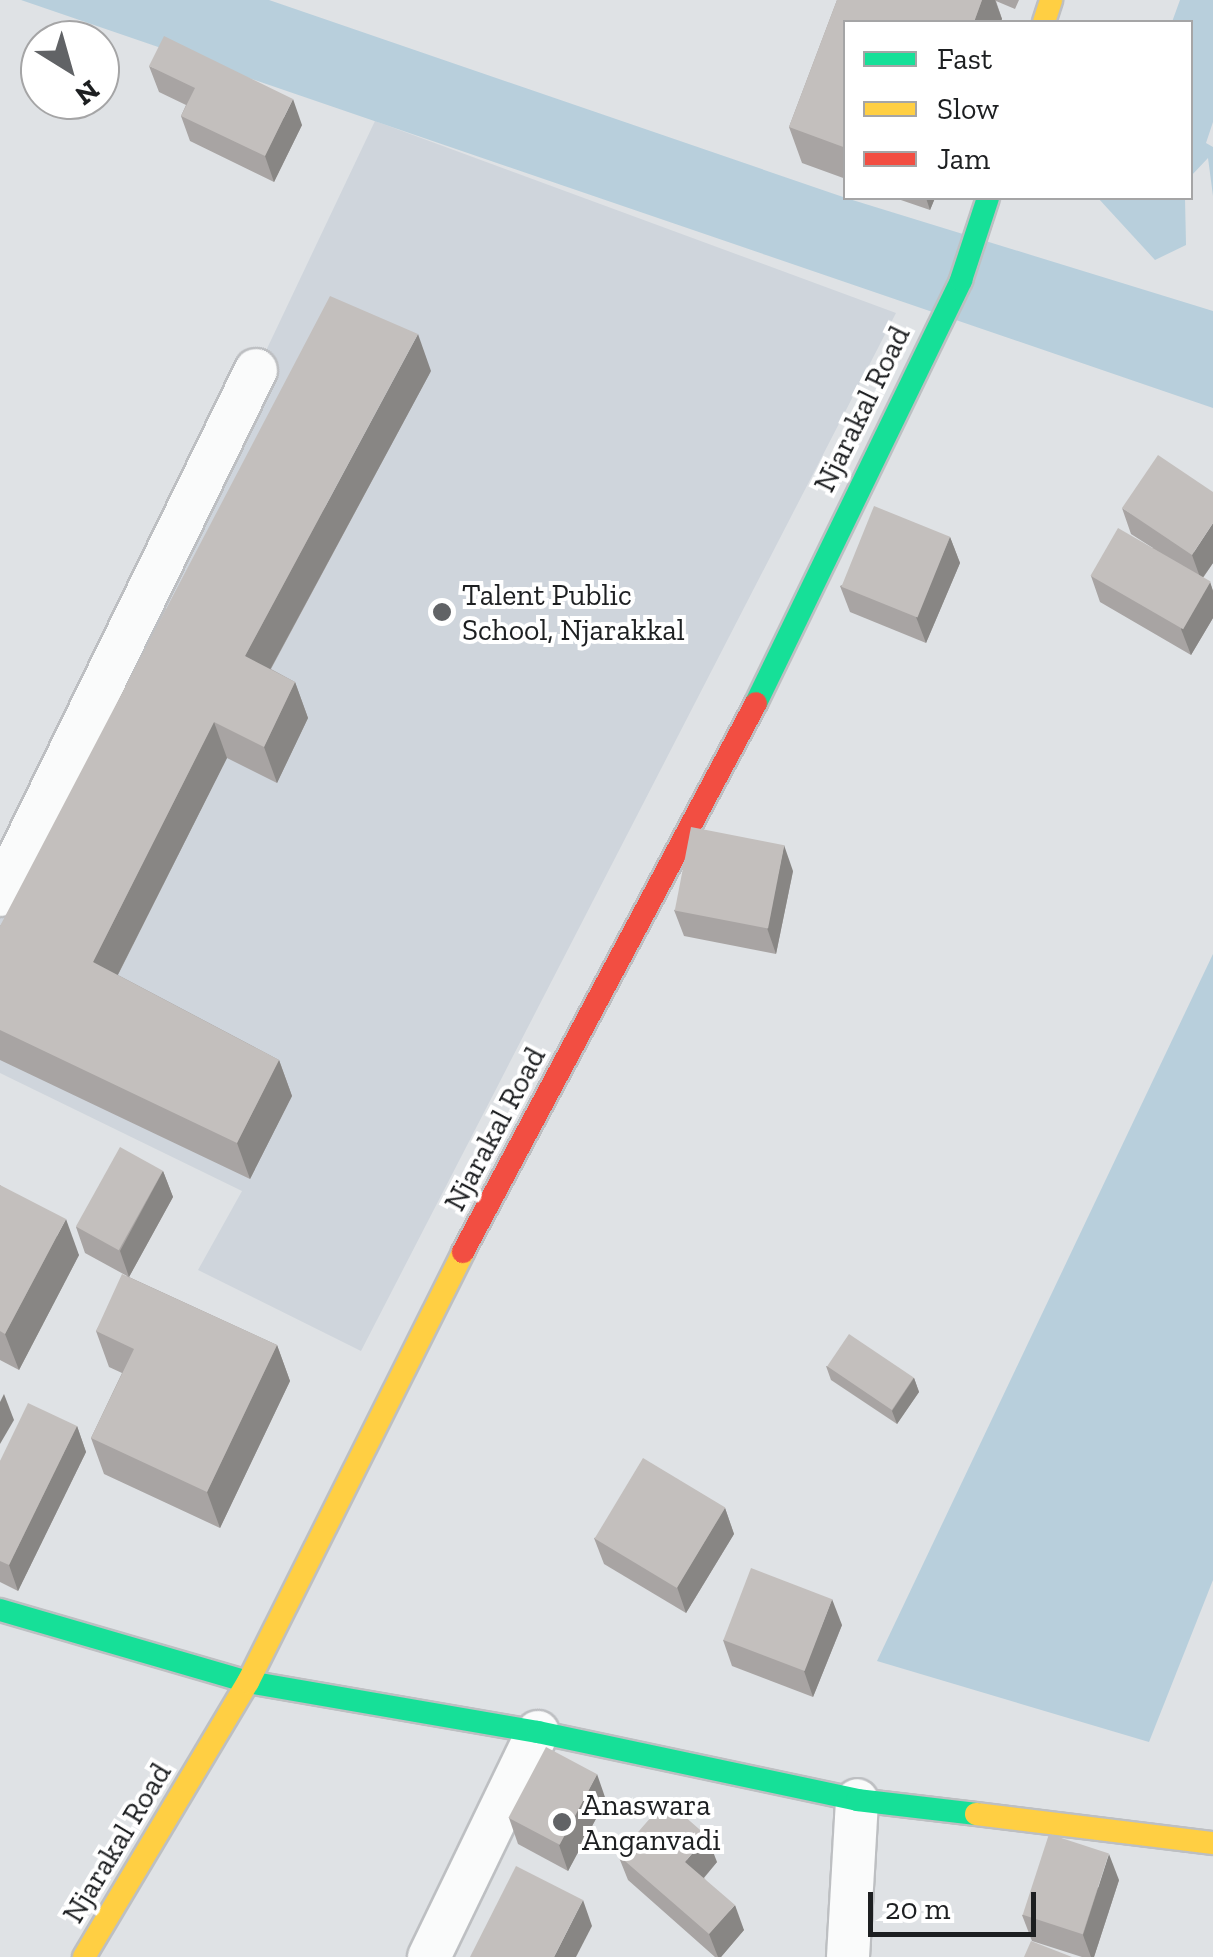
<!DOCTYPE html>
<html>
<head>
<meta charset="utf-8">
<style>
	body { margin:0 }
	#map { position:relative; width:1213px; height:1957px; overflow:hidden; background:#dfe2e5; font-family:"Zilla Slab",serif }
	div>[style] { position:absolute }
	.built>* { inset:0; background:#cfd5dc }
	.water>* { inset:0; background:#b8cfdc }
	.roads { filter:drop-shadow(2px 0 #bdbfc2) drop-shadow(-2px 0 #bdbfc2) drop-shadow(0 2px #bdbfc2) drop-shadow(0 -2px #bdbfc2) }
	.street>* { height:42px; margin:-21px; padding:0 21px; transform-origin:21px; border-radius:21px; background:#fafbfb }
	.fast>* { height:22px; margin:-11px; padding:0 11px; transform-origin:11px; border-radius:11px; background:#16e098 }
	.slow>* { height:22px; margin:-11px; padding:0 11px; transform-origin:11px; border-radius:11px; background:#ffcf43 }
	.jam>* { height:22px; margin:-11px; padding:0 11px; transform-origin:11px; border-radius:11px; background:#f24e42 }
	.wall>* { inset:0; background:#a8a4a3 }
	.shaded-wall>* { inset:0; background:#888684 }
	.building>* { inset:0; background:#c3bfbd; transform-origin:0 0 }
	.dots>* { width:28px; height:28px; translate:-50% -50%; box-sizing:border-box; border:5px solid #fff; border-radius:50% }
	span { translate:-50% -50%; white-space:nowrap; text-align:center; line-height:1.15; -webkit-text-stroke:8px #fff; paint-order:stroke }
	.street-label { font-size:30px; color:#1d1f21 }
	.poi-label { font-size:30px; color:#1d1f21 }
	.left { translate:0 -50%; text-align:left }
	.legend { position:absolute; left:843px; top:20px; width:350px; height:180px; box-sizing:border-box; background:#fff; border:2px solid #a5a5a6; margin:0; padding:12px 18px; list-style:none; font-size:30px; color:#1d1f21 }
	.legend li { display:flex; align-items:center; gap:20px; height:50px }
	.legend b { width:50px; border:2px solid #a5a5a6 }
	.north { position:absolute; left:20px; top:20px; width:100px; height:100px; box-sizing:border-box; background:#fff; border:2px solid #a5a5a6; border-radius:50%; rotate:143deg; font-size:28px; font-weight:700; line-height:40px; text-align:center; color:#1d1f21 }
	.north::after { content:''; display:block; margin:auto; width:35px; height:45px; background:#616366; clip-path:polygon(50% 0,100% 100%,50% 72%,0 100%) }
	.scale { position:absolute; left:868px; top:1892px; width:168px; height:45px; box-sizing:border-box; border:5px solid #1d1f21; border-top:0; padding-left:12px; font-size:30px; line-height:35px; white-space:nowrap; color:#1d1f21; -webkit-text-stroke:8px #fff; paint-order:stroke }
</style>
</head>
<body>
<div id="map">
	<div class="built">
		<i style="clip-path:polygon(375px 121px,896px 313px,361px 1351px,198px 1270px,242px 1191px,0 1073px,0 911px)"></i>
	</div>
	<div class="water">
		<i style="clip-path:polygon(21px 0,269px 0,846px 198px,1213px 311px,1213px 408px)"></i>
		<i style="clip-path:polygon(1180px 0,1213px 0,1213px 122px,1206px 143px,1213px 147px,1213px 196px,1208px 158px,1191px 176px,1190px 22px,1172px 22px)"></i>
		<i style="clip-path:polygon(1098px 198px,1185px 198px,1186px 245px,1155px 260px)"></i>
		<i style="clip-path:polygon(1213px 954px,1213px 1580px,1149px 1742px,877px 1661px)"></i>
	</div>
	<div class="roads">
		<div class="street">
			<i style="left:0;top:895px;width:584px;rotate:-64.01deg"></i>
			<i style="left:429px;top:1957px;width:250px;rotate:-64.2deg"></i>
			<i style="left:848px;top:1957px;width:157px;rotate:-86.7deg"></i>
		</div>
		<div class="fast">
			<i style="left:756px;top:703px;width:470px;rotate:-64.1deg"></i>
			<i style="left:961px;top:280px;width:86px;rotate:-71.8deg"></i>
			<i style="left:0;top:1610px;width:258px;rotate:16.2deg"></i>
			<i style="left:248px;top:1682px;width:294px;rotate:9.8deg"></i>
			<i style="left:538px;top:1732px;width:326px;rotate:12deg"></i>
			<i style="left:857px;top:1800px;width:120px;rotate:6.7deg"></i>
		</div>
		<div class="slow">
			<i style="left:1044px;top:22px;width:23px;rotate:-72deg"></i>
			<i style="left:976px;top:1814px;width:239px;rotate:7deg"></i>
			<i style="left:84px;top:1957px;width:320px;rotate:-59.2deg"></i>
			<i style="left:248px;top:1682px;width:481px;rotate:-63.4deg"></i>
		</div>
		<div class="jam">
			<i style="left:463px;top:1252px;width:622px;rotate:-61.91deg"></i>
		</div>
	</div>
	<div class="wall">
		<i style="clip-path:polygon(837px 0,1019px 0,1015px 9px,996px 1px,1002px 19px,846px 22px,846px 179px,802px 163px,789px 127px)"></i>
		<i style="clip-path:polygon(149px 66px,302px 125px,274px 182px,190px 141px,181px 116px,186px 105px,159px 92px)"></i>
		<i style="clip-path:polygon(895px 198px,935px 198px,930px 210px)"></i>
		<i style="clip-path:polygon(431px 371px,271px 669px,295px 682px,308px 718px,277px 783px,227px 758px,118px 975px,279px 1060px,292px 1096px,250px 1179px,0 1060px,0 926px)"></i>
		<i style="clip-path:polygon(1122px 508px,1213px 563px,1203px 578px,1210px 582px,1213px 591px,1213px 618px,1191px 655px,1100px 602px,1091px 576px,1153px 548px,1131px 534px)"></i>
		<i style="clip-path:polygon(950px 537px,960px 563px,926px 643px,850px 612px,840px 586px)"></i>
		<i style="clip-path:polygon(793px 871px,776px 954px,684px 936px,674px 910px)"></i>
		<i style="clip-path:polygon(163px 1171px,173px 1197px,129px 1277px,277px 1345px,290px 1381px,220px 1528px,104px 1474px,91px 1438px,122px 1373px,109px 1367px,96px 1331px,127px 1276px,85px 1253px,76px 1227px)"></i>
		<i style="clip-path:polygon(0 1185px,79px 1255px,19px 1370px,0 1360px)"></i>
		<i style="clip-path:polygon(826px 1366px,914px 1378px,919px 1392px,897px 1424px,831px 1380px)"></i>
		<i style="clip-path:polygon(77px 1426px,86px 1452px,18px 1591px,0 1582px,0 1461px)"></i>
		<i style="clip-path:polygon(725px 1508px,734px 1534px,686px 1613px,604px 1564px,594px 1538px)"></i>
		<i style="clip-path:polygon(842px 1625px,813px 1697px,732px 1666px,723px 1640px)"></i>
		<i style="clip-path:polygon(606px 1800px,568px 1871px,518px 1844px,509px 1818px)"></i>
		<i style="clip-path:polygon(618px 1855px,717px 1862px,704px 1878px,744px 1930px,721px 1957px,715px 1957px,628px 1880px)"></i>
		<i style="clip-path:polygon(1119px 1880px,1094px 1957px,1082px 1957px,1032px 1941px,1022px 1915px)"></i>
	</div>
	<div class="shaded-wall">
		<i style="clip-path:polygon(982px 0,995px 0,1002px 19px,1001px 22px,974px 22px)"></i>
		<i style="clip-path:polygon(293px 99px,302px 125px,274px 182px,265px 156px)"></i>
		<i style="clip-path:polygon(926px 198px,935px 198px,930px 210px)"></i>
		<i style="clip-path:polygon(418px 334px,431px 371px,258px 692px,245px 656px)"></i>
		<i style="clip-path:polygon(1213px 523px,1213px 563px,1201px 580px,1192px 555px)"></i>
		<i style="clip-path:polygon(950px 537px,960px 563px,926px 643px,916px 617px)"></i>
		<i style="clip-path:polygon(1210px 582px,1213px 591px,1213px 618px,1191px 655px,1181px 629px)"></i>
		<i style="clip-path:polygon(295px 682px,308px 718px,277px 783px,264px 747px)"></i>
		<i style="clip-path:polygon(214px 722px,227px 758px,106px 998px,93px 962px)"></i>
		<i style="clip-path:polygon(784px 845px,793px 871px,776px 954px,767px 928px)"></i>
		<i style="clip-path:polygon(279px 1060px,292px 1096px,250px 1179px,237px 1143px)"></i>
		<i style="clip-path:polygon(163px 1171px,173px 1197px,129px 1277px,120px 1251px)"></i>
		<i style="clip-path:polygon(66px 1219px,79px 1255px,19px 1370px,5px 1334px)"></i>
		<i style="clip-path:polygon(277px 1345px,290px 1381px,220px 1528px,207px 1492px)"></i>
		<i style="clip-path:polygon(914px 1378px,919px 1392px,897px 1424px,892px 1411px)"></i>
		<i style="clip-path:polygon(4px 1394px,14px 1420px,0 1444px,0 1402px)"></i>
		<i style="clip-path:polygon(77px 1426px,86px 1452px,18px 1591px,9px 1565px)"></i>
		<i style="clip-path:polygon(725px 1508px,734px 1534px,686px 1613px,677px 1587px)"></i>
		<i style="clip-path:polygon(832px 1599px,842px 1625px,813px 1697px,804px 1671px)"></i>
		<i style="clip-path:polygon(597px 1774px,606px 1800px,568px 1871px,559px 1845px)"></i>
		<i style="clip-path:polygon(707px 1836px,717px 1862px,695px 1888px,685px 1862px)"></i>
		<i style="clip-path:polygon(1109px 1854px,1119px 1880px,1094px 1957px,1091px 1957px,1083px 1935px)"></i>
		<i style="clip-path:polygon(583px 1900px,592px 1926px,576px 1957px,554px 1957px)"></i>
		<i style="clip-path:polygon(735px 1905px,744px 1930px,721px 1957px,718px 1957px,709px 1934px)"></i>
	</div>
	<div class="building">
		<i style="clip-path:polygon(837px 0,982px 0,974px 22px,846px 22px,846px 148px,789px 127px)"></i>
		<i style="clip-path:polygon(164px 36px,293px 99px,265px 156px,181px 116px,195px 88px,149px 66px)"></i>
		<i style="clip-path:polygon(330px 296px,418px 334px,245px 656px,295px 682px,264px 747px,214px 722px,93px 962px,279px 1060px,237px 1143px,0 1030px,0 926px)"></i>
		<i style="clip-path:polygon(1158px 455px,1213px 492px,1213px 523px,1192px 555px,1122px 508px)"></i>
		<i style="left:874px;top:506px;width:82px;height:87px;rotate:22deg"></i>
		<i style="left:1118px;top:528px;width:107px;height:55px;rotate:30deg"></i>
		<i style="left:691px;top:827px;width:95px;height:85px;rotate:11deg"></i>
		<i style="left:120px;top:1147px;width:49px;height:91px;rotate:29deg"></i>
		<i style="clip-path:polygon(0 1185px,66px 1219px,5px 1334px,0 1331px)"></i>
		<i style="clip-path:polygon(122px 1274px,277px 1345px,207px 1492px,91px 1438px,134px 1349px,96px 1331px)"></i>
		<i style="left:849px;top:1334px;width:78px;height:39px;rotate:34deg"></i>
		<i style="clip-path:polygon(28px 1403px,77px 1426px,9px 1565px,0 1561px,0 1461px)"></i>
		<i style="left:643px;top:1458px;width:96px;height:94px;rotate:31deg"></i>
		<i style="left:751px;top:1568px;width:87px;height:77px;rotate:21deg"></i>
		<i style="left:546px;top:1747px;width:58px;height:80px;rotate:28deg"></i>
		<i style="clip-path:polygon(666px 1800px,707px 1836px,685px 1862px,735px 1905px,709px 1934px,618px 1855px)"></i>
		<i style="left:1049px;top:1834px;width:63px;height:85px;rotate:18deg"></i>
		<i style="clip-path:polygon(516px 1866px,583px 1900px,554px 1957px,470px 1957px)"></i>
		<i style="clip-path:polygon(1031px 1941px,1072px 1957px,1024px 1957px)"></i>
	</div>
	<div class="dots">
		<i style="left:442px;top:612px;background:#616366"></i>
		<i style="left:562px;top:1822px;background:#616366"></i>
	</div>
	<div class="street-label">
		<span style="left:862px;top:409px;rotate:-64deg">Njarakal Road</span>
		<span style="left:495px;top:1129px;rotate:-62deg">Njarakal Road</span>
		<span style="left:117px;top:1843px;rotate:-59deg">Njarakal Road</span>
	</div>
	<div class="poi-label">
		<span class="left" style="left:462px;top:612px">Talent Public<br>School, Njarakkal</span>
		<span class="left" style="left:582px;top:1822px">Anaswara<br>Anganvadi</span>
	</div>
	<ul class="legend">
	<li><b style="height:12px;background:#16e098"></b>Fast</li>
	<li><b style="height:12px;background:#ffcf43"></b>Slow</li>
	<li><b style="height:12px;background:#f24e42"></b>Jam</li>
	</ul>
	<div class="north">N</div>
	<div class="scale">20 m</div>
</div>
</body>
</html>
